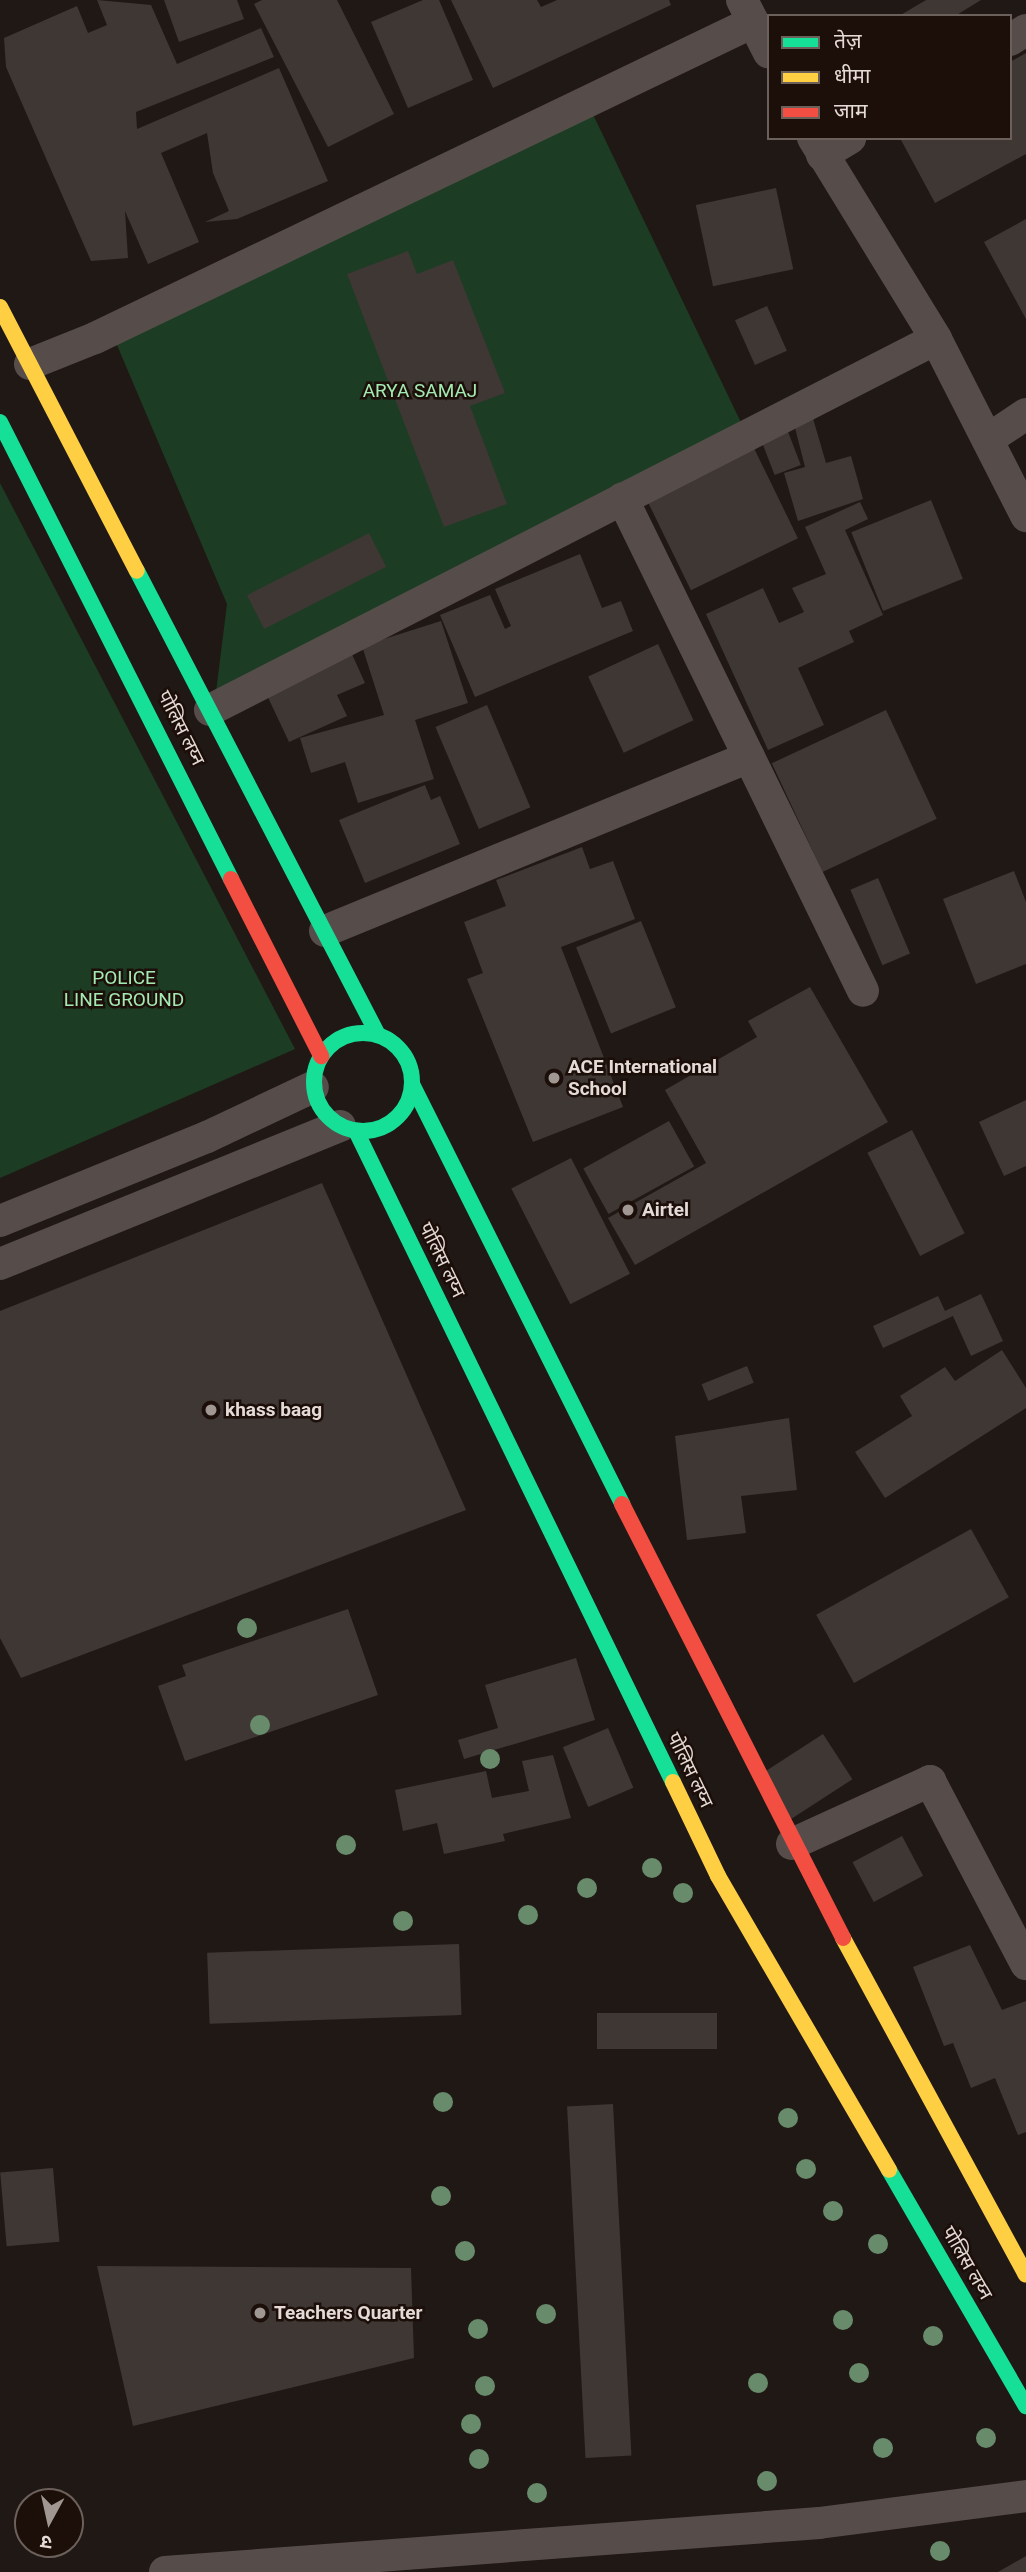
<!DOCTYPE html>
<html>
<head>
<meta charset="utf-8">
<style>
	body { margin:0 }
	#map { position:relative; width:1026px; height:2572px; overflow:hidden; background:#201815; font-family:Roboto,"Noto Sans Devanagari",sans-serif }
	div>[style] { position:absolute }
	.green>* { inset:0; background:#1c3c24 }
	.building>* { inset:0; background:#3e3734; transform-origin:0 0 }
	.street>* { height:32px; margin:-16px; padding:0 16px; transform-origin:16px; border-radius:16px; background:#564d4b }
	.fast>* { height:16px; margin:-8px; padding:0 8px; transform-origin:8px; border-radius:8px; background:#16e098 }
	.fast>.ring { margin:-8px; padding:0; box-sizing:content-box; background:none; border:16px solid #16e098; border-radius:50% }
	.slow>* { height:16px; margin:-8px; padding:0 8px; transform-origin:8px; border-radius:8px; background:#ffcf43 }
	.jam>* { height:16px; margin:-8px; padding:0 8px; transform-origin:8px; border-radius:8px; background:#f24e42 }
	.trees>* { width:20px; height:20px; margin:-10px; border-radius:50%; background:#688c6b }
	.dots>* { width:19px; height:19px; translate:-50% -50%; box-sizing:border-box; border:4px solid #1c0e08; border-radius:50% }
	span { translate:-50% -50%; white-space:nowrap; text-align:center; line-height:1.15; -webkit-text-stroke:5px #1c0e08; paint-order:stroke }
	.park-label { font-size:19px; color:#a3eab2 }
	.street-label { font-size:19px; color:#e5dbd6 }
	.poi-label { font-size:19px; color:#e5dbd6; font-weight:700 }
	.left { translate:0 -50%; text-align:left }
	.legend { position:absolute; left:767px; top:14px; width:245px; height:126px; box-sizing:border-box; background:#1c0e08; border:2px solid #6c605a; margin:0; padding:9px 12px; list-style:none; font-size:21px; color:#e5dbd6 }
	.legend li { display:flex; align-items:center; gap:14px; height:35px }
	.legend b { width:35px; border:2px solid #6c605a }
	.north { position:absolute; left:14px; top:2488px; width:70px; height:70px; box-sizing:border-box; background:#1c0e08; border:2px solid #6c605a; border-radius:50%; rotate:188deg; font-size:19px; font-weight:700; line-height:28px; text-align:center; color:#e5dbd6 }
	.north::after { content:''; display:block; margin:auto; width:24px; height:32px; background:#a09792; clip-path:polygon(50% 0,100% 100%,50% 72%,0 100%) }
</style>
</head>
<body>
<div id="map">
	<div class="green">
		<i style="clip-path:polygon(587px 102px,747px 435px,215px 700px,227px 604px,114px 338px)"></i>
		<i style="clip-path:polygon(0 483px,295px 1049px,0 1178px)"></i>
	</div>
	<div class="building">
		<i style="clip-path:polygon(97px 0,151px 5px,177px 64px,261px 28px,274px 57px,136px 112px,137px 129px,279px 68px,328px 181px,237px 219px,205px 222px,229px 211px,213px 173px,207px 133px,161px 153px,199px 242px,148px 264px,125px 211px,128px 258px,91px 261px,6px 67px,4px 38px,77px 6px,88px 33px,107px 25px)"></i>
		<i style="clip-path:polygon(164px 0,237px 0,244px 19px,179px 42px)"></i>
		<i style="clip-path:polygon(262px 0,337px 0,394px 114px,328px 147px,254px 4px)"></i>
		<i style="clip-path:polygon(423px 0,439px 0,473px 80px,408px 108px,371px 22px)"></i>
		<i style="clip-path:polygon(451px 0,537px 0,541px 7px,557px 0,669px 0,671px 5px,493px 88px)"></i>
		<i style="clip-path:polygon(926px 0,981px 0,955px 16px,899px 16px)"></i>
		<i style="clip-path:polygon(1026px 53px,1026px 154px,935px 203px,900px 138px,1010px 138px,1010px 62px)"></i>
		<i style="left:776px;top:188px;width:83px;height:82px;rotate:78deg"></i>
		<i style="clip-path:polygon(1026px 219px,1026px 319px,984px 242px)"></i>
		<i style="clip-path:polygon(408px 251px,417px 274px,453px 260px,505px 393px,470px 406px,507px 504px,444px 527px,347px 274px)"></i>
		<i style="left:767px;top:306px;width:49px;height:35px;rotate:66deg"></i>
		<i style="clip-path:polygon(812px 415px,826px 463px,851px 456px,863px 499px,798px 521px,784px 473px,805px 467px,793px 420px)"></i>
		<i style="left:785px;top:424px;width:44px;height:28px;rotate:69deg"></i>
		<i style="left:751px;top:442px;width:107px;height:119px;rotate:64deg"></i>
		<i style="left:931px;top:500px;width:85px;height:86px;rotate:68deg"></i>
		<i style="clip-path:polygon(860px 502px,868px 519px,845px 530px,883px 615px,849px 631px,854px 642px,798px 668px,824px 725px,768px 750px,706px 614px,763px 588px,779px 623px,804px 612px,792px 588px,826px 574px,805px 527px)"></i>
		<i style="left:369px;top:533px;width:38px;height:137px;rotate:63deg"></i>
		<i style="clip-path:polygon(580px 554px,602px 608px,621px 601px,633px 631px,475px 697px,440px 615px,490px 595px,505px 629px,511px 626px,495px 589px)"></i>
		<i style="clip-path:polygon(441px 621px,468px 703px,415px 720px,434px 779px,358px 803px,345px 762px,311px 773px,300px 738px,384px 715px,362px 646px)"></i>
		<i style="left:658px;top:644px;width:84px;height:77px;rotate:65deg"></i>
		<i style="clip-path:polygon(351px 652px,365px 683px,337px 695px,347px 716px,289px 742px,265px 691px)"></i>
		<i style="left:487px;top:705px;width:111px;height:56px;rotate:67deg"></i>
		<i style="left:886px;top:710px;width:120px;height:126px;rotate:65deg"></i>
		<i style="clip-path:polygon(425px 785px,431px 800px,440px 796px,460px 844px,365px 883px,339px 820px)"></i>
		<i style="clip-path:polygon(582px 847px,590px 869px,613px 861px,635px 919px,561px 947px,623px 1107px,533px 1142px,467px 979px,483px 973px,464px 922px,506px 906px,496px 880px)"></i>
		<i style="clip-path:polygon(1014px 871px,1026px 902px,1026px 964px,976px 984px,943px 899px)"></i>
		<i style="left:878px;top:878px;width:82px;height:30px;rotate:67deg"></i>
		<i style="left:641px;top:921px;width:93px;height:70px;rotate:68deg"></i>
		<i style="clip-path:polygon(810px 987px,888px 1122px,635px 1265px,608px 1218px,706px 1163px,665px 1090px,757px 1037px,748px 1021px)"></i>
		<i style="clip-path:polygon(1026px 1100px,1026px 1166px,1004px 1176px,979px 1122px)"></i>
		<i style="left:669px;top:1121px;width:52px;height:98px;rotate:61deg"></i>
		<i style="left:912px;top:1130px;width:116px;height:50px;rotate:63deg"></i>
		<i style="left:571px;top:1158px;width:130px;height:67px;rotate:63deg"></i>
		<i style="clip-path:polygon(322px 1183px,466px 1510px,21px 1678px,0 1638px,0 1311px)"></i>
		<i style="clip-path:polygon(981px 1294px,1003px 1341px,971px 1356px,953px 1316px,883px 1348px,873px 1326px,938px 1296px,945px 1311px)"></i>
		<i style="clip-path:polygon(1002px 1350px,1026px 1388px,1026px 1408px,885px 1498px,855px 1452px,912px 1416px,900px 1396px,945px 1367px,955px 1381px)"></i>
		<i style="left:747px;top:1366px;width:18px;height:49px;rotate:68deg"></i>
		<i style="clip-path:polygon(789px 1418px,797px 1490px,741px 1496px,746px 1533px,687px 1540px,675px 1436px)"></i>
		<i style="left:971px;top:1529px;width:78px;height:177px;rotate:61deg"></i>
		<i style="clip-path:polygon(348px 1609px,378px 1695px,185px 1761px,158px 1686px,186px 1676px,182px 1665px)"></i>
		<i style="clip-path:polygon(576px 1658px,595px 1720px,464px 1759px,458px 1740px,498px 1728px,485px 1685px)"></i>
		<i style="left:608px;top:1728px;width:65px;height:49px;rotate:67deg"></i>
		<i style="left:823px;top:1734px;width:54px;height:74px;rotate:57deg"></i>
		<i style="clip-path:polygon(553px 1755px,571px 1818px,503px 1834px,505px 1841px,444px 1854px,437px 1823px,403px 1831px,395px 1790px,486px 1771px,492px 1798px,529px 1791px,522px 1761px)"></i>
		<i style="left:902px;top:1836px;width:45px;height:56px;rotate:62deg"></i>
		<i style="left:459px;top:1944px;width:71px;height:252px;rotate:88deg"></i>
		<i style="clip-path:polygon(970px 1945px,1002px 2010px,1026px 2001px,1026px 2132px,1018px 2135px,995px 2078px,971px 2088px,953px 2043px,944px 2046px,913px 1967px)"></i>
		<i style="left:717px;top:2013px;width:36px;height:120px;rotate:90deg"></i>
		<i style="left:613px;top:2104px;width:352px;height:46px;rotate:87deg"></i>
		<i style="left:53px;top:2168px;width:74px;height:53px;rotate:85deg"></i>
		<i style="clip-path:polygon(97px 2266px,411px 2268px,414px 2358px,133px 2426px)"></i>
		<i style="clip-path:polygon(1026px 2556px,1026px 2572px,998px 2572px)"></i>
	</div>
	<div class="street">
		<i style="left:742px;top:0;width:59px;rotate:63deg"></i>
		<i style="left:1010px;top:40px;width:19px;rotate:-32deg"></i>
		<i style="left:813px;top:138px;width:236px;rotate:58.5deg"></i>
		<i style="left:936px;top:339px;width:199px;rotate:63deg"></i>
		<i style="left:822px;top:155px;width:33px;rotate:-31deg"></i>
		<i style="left:30px;top:364px;width:70px;rotate:-21.8deg"></i>
		<i style="left:95px;top:338px;width:730px;rotate:-25.65deg"></i>
		<i style="left:990px;top:438px;width:43px;rotate:-33.7deg"></i>
		<i style="left:210px;top:710px;width:815px;rotate:-27.07deg"></i>
		<i style="left:749px;top:757px;width:260px;rotate:64deg"></i>
		<i style="left:325px;top:931px;width:458px;rotate:-22.3deg"></i>
		<i style="left:749px;top:757px;width:288px;rotate:-116.1deg"></i>
		<i style="left:0;top:1221px;width:223px;rotate:-22.1deg"></i>
		<i style="left:207px;top:1137px;width:117px;rotate:-25.3deg"></i>
		<i style="left:0;top:1264px;width:367px;rotate:-22.1deg"></i>
		<i style="left:792px;top:1844px;width:152px;rotate:-24.5deg"></i>
		<i style="left:930px;top:1781px;width:207px;rotate:62.3deg"></i>
		<i style="left:165px;top:2572px;width:656px;rotate:-4.28deg"></i>
		<i style="left:819px;top:2523px;width:209px;rotate:-7.4deg"></i>
	</div>
	<div class="fast">
		<i style="left:0;top:422px;width:512px;rotate:63.18deg"></i>
		<i style="left:137px;top:571px;width:523px;rotate:62.55deg"></i>
		<i class="ring" style="left:314px;top:1033px;width:82px;height:82px"></i>
		<i style="left:412px;top:1084px;width:470px;rotate:63.4deg"></i>
		<i style="left:356px;top:1131px;width:724px;rotate:64.04deg"></i>
		<i style="left:889px;top:2170px;width:273px;rotate:59.9deg"></i>
	</div>
	<div class="slow">
		<i style="left:0;top:307px;width:297px;rotate:62.6deg"></i>
		<i style="left:673px;top:1782px;width:104px;rotate:64.4deg"></i>
		<i style="left:718px;top:1876px;width:340px;rotate:59.8deg"></i>
		<i style="left:843px;top:1938px;width:383px;rotate:61.5deg"></i>
	</div>
	<div class="jam">
		<i style="left:231px;top:879px;width:199px;rotate:63deg"></i>
		<i style="left:622px;top:1504px;width:487px;rotate:63deg"></i>
	</div>
	<div class="trees">
		<i style="left:247px;top:1628px"></i>
		<i style="left:260px;top:1725px"></i>
		<i style="left:490px;top:1759px"></i>
		<i style="left:346px;top:1845px"></i>
		<i style="left:652px;top:1868px"></i>
		<i style="left:587px;top:1888px"></i>
		<i style="left:683px;top:1893px"></i>
		<i style="left:528px;top:1915px"></i>
		<i style="left:403px;top:1921px"></i>
		<i style="left:443px;top:2102px"></i>
		<i style="left:788px;top:2118px"></i>
		<i style="left:806px;top:2169px"></i>
		<i style="left:441px;top:2196px"></i>
		<i style="left:833px;top:2211px"></i>
		<i style="left:878px;top:2244px"></i>
		<i style="left:465px;top:2251px"></i>
		<i style="left:546px;top:2314px"></i>
		<i style="left:843px;top:2320px"></i>
		<i style="left:478px;top:2329px"></i>
		<i style="left:933px;top:2336px"></i>
		<i style="left:859px;top:2373px"></i>
		<i style="left:758px;top:2383px"></i>
		<i style="left:485px;top:2386px"></i>
		<i style="left:471px;top:2424px"></i>
		<i style="left:986px;top:2438px"></i>
		<i style="left:883px;top:2448px"></i>
		<i style="left:479px;top:2459px"></i>
		<i style="left:767px;top:2481px"></i>
		<i style="left:537px;top:2493px"></i>
		<i style="left:940px;top:2551px"></i>
	</div>
	<div class="dots">
		<i style="left:554px;top:1078px;background:#a09792"></i>
		<i style="left:628px;top:1210px;background:#a09792"></i>
		<i style="left:211px;top:1410px;background:#a09792"></i>
		<i style="left:260px;top:2313px;background:#a09792"></i>
	</div>
	<div class="park-label">
		<span style="left:420px;top:391px">ARYA SAMAJ</span>
		<span style="left:124px;top:989px">POLICE<br>LINE GROUND</span>
	</div>
	<div class="street-label">
		<span style="left:181px;top:728px;rotate:63deg">पोलिस लय्न</span>
		<span style="left:442px;top:1260px;rotate:64deg">पोलिस लय्न</span>
		<span style="left:690px;top:1770px;rotate:64deg">पोलिस लय्न</span>
		<span style="left:967px;top:2263px;rotate:60deg">पोलिस लय्न</span>
	</div>
	<div class="poi-label">
		<span class="left" style="left:568px;top:1078px">ACE International<br>School</span>
		<span class="left" style="left:642px;top:1210px">Airtel</span>
		<span class="left" style="left:225px;top:1410px">khass baag</span>
		<span class="left" style="left:274px;top:2313px">Teachers Quarter</span>
	</div>
	<ul class="legend">
	<li><b style="height:9px;background:#16e098"></b>तेज़</li>
	<li><b style="height:9px;background:#ffcf43"></b>धीमा</li>
	<li><b style="height:9px;background:#f24e42"></b>जाम</li>
	</ul>
	<div class="north">उ</div>
</div>
</body>
</html>
